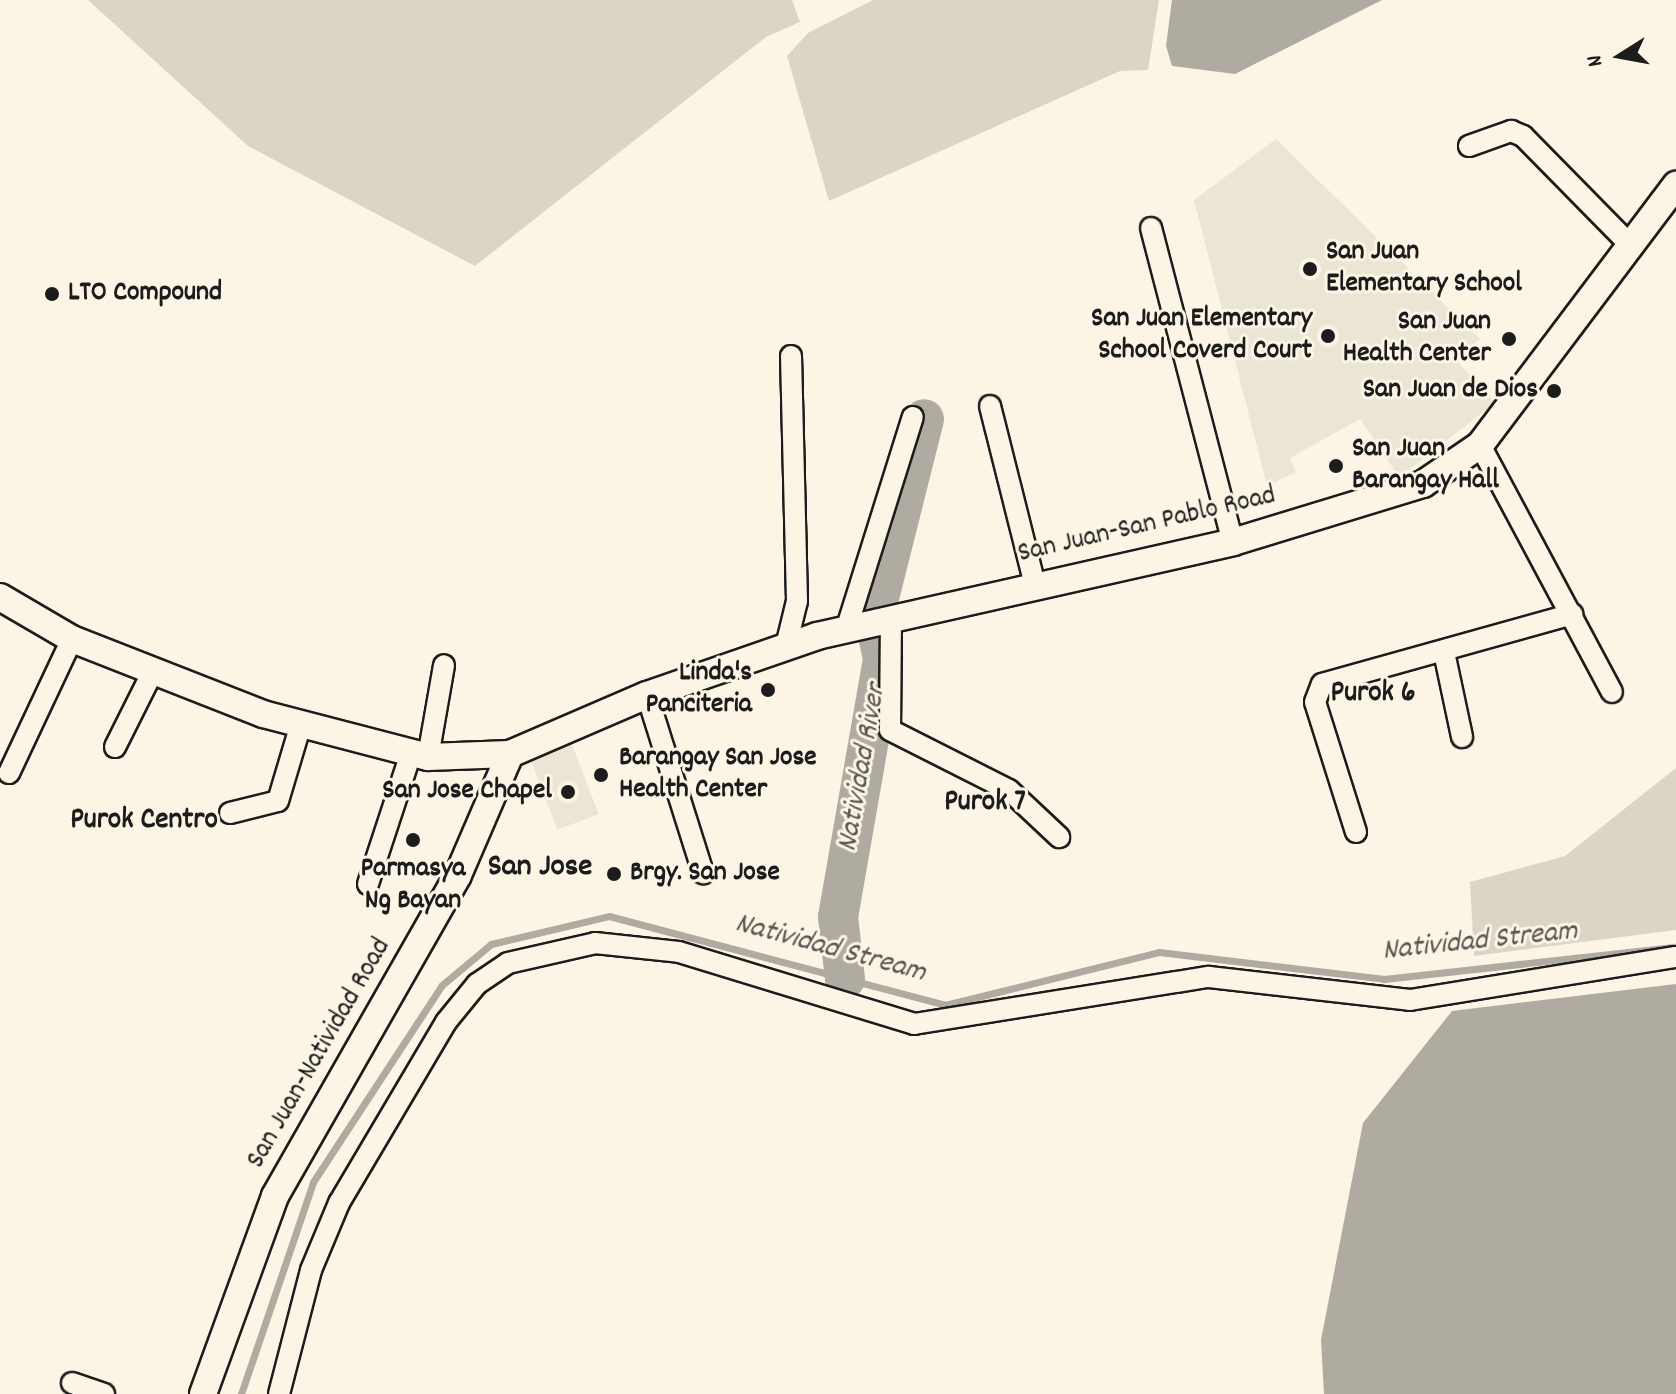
<!DOCTYPE html>
<html>
<head>
<meta charset="utf-8">
<style>
	body { margin:0 }
	#map { position:relative; width:1676px; height:1394px; overflow:hidden; background:#fcf5e5; font-family:Dekko,sans-serif }
	div>[style] { position:absolute }
	.built>* { inset:0; background:#ebe5d6; transform-origin:0 0 }
	.green>* { inset:0; background:#dbd5c8 }
	.water>* { inset:0; background:#b0aba1 }
	.stream>* { height:7px; margin:-3.5px; padding:0 3.5px; transform-origin:3.5px; border-radius:3.5px; background:#b0aba1 }
	.river>* { height:40px; margin:-20px; padding:0 20px; transform-origin:20px; border-radius:20px; background:#b0aba1 }
	.roads { filter:drop-shadow(2px 0 #1c1c1c) drop-shadow(-2px 0 #1c1c1c) drop-shadow(0 2px #1c1c1c) drop-shadow(0 -2px #1c1c1c) }
	.minor>* { height:20px; margin:-10px; padding:0 10px; transform-origin:10px; border-radius:10px; background:#fcf5e5 }
	.tertiary>* { height:26px; margin:-13px; padding:0 13px; transform-origin:13px; border-radius:13px; background:#fcf5e5 }
	.dots>* { width:22px; height:22px; translate:-50% -50%; box-sizing:border-box; border:4px solid #fcf5e5; border-radius:50% }
	span { translate:-50% -50%; white-space:nowrap; text-align:center; line-height:1.15; -webkit-text-stroke:6px #fcf5e5; paint-order:stroke }
	.poi-label { font-size:28px; color:#1c1c1c; font-weight:700 }
	.left { translate:0 -50%; text-align:left }
	.right { translate:-100% -50%; text-align:right }
	.street-label { font-size:28px; color:#1c1c1c }
	.neighbourhood-label { font-size:30px; color:#1c1c1c; font-weight:700 }
	.water-label { font-size:30px; color:#575551; font-style:italic }
	.quarter-label { font-size:32px; color:#1c1c1c; font-weight:700 }
	.north { position:absolute; left:1580px; top:16px; width:80px; height:80px; -webkit-text-stroke:6px #fcf5e5; paint-order:stroke; rotate:259deg; font-size:22px; font-weight:700; line-height:32px; text-align:center; color:#1c1c1c }
	.north::after { content:''; display:block; margin:auto; width:28px; height:36px; background:#1c1c1c; clip-path:polygon(50% 0,100% 100%,50% 72%,0 100%) }
</style>
</head>
<body>
<div id="map">
	<div class="built">
		<i style="clip-path:polygon(1276px 139px,1480px 339px,1457px 361px,1495px 403px,1399px 477px,1360px 419px,1290px 458px,1296px 472px,1267px 486px,1194px 200px)"></i>
		<i style="left:571px;top:742px;width:77px;height:44px;rotate:69deg"></i>
	</div>
	<div class="green">
		<i style="clip-path:polygon(88px 0,792px 0,800px 22px,766px 37px,475px 266px,248px 146px)"></i>
		<i style="clip-path:polygon(873px 0,1159px 0,1148px 70px,1120px 71px,829px 201px,787px 56px,808px 33px)"></i>
		<i style="clip-path:polygon(1676px 768px,1676px 930px,1474px 956px,1470px 882px,1565px 856px)"></i>
	</div>
	<div class="water">
		<i style="clip-path:polygon(1172px 0,1382px 0,1235px 74px,1172px 66px,1166px 46px)"></i>
		<i style="clip-path:polygon(1676px 984px,1676px 1394px,1324px 1394px,1321px 1340px,1363px 1123px,1452px 1011px)"></i>
	</div>
	<div class="stream">
		<i style="left:241px;top:1394px;width:224px;rotate:-71.2deg"></i>
		<i style="left:313px;top:1182px;width:235px;rotate:-56.8deg"></i>
		<i style="left:442px;top:985px;width:64px;rotate:-39.9deg"></i>
		<i style="left:491px;top:944px;width:121px;rotate:-13.3deg"></i>
		<i style="left:609px;top:916px;width:348px;rotate:14.8deg"></i>
		<i style="left:945px;top:1005px;width:220px;rotate:-13.9deg"></i>
		<i style="left:1159px;top:952px;width:227px;rotate:6.8deg"></i>
		<i style="left:1384px;top:979px;width:294px;rotate:-6.3deg"></i>
	</div>
	<div class="river">
		<i style="left:845px;top:979px;width:62px;rotate:-96.4deg"></i>
		<i style="left:838px;top:917px;width:263px;rotate:-80.1deg"></i>
		<i style="left:883px;top:658px;width:41px;rotate:-102.7deg"></i>
		<i style="left:874px;top:618px;width:205px;rotate:-75.9deg"></i>
	</div>
	<div class="roads">
		<div class="minor">
			<i style="left:1469px;top:146px;width:45px;rotate:-19.7deg"></i>
			<i style="left:1511px;top:131px;width:13px;rotate:23deg"></i>
			<i style="left:1523px;top:136px;width:148px;rotate:45.5deg"></i>
			<i style="left:1151px;top:228px;width:325px;rotate:75.4deg"></i>
			<i style="left:990px;top:406px;width:185px;rotate:75.9deg"></i>
			<i style="left:1480px;top:445px;width:280px;rotate:61.9deg"></i>
			<i style="left:891px;top:617px;width:113px;rotate:90.5deg"></i>
			<i style="left:890px;top:730px;width:133px;rotate:26.8deg"></i>
			<i style="left:1009px;top:790px;width:69px;rotate:43.2deg"></i>
			<i style="left:847px;top:627px;width:220px;rotate:-72.6deg"></i>
			<i style="left:786px;top:646px;width:46px;rotate:-76.3deg"></i>
			<i style="left:797px;top:601px;width:245px;rotate:-91.4deg"></i>
			<i style="left:1444px;top:652px;width:87px;rotate:78deg"></i>
			<i style="left:647px;top:695px;width:187px;rotate:72.5deg"></i>
			<i style="left:115px;top:747px;width:83px;rotate:-63.4deg"></i>
			<i style="left:428px;top:757px;width:93px;rotate:-80.1deg"></i>
			<i style="left:9px;top:773px;width:148px;rotate:-64.8deg"></i>
			<i style="left:230px;top:813px;width:49px;rotate:-14deg"></i>
			<i style="left:278px;top:801px;width:80px;rotate:-73.4deg"></i>
			<i style="left:1356px;top:832px;width:136px;rotate:-107.5deg"></i>
			<i style="left:1315px;top:702px;width:19px;rotate:-69deg"></i>
			<i style="left:1322px;top:684px;width:260px;rotate:-15.6deg"></i>
			<i style="left:368px;top:884px;width:138px;rotate:-71.8deg"></i>
			<i style="left:72px;top:1383px;width:34px;rotate:19deg"></i>
			<i style="left:279px;top:1394px;width:128px;rotate:-75.5deg"></i>
			<i style="left:311px;top:1270px;width:73px;rotate:-67.3deg"></i>
			<i style="left:339px;top:1203px;width:210px;rotate:-59.4deg"></i>
			<i style="left:446px;top:1022px;width:49px;rotate:-50.8deg"></i>
			<i style="left:477px;top:984px;width:37px;rotate:-34deg"></i>
			<i style="left:508px;top:963px;width:89px;rotate:-12.9deg"></i>
			<i style="left:595px;top:943px;width:84px;rotate:6.1deg"></i>
			<i style="left:679px;top:952px;width:246px;rotate:17deg"></i>
			<i style="left:914px;top:1024px;width:299px;rotate:-9.1deg"></i>
			<i style="left:1209px;top:977px;width:202px;rotate:6.5deg"></i>
			<i style="left:1410px;top:1000px;width:269px;rotate:-9.2deg"></i>
		</div>
		<div class="tertiary">
			<i style="left:0;top:597px;width:83px;rotate:30.3deg"></i>
			<i style="left:72px;top:639px;width:205px;rotate:21.4deg"></i>
			<i style="left:263px;top:714px;width:171px;rotate:14.6deg"></i>
			<i style="left:428px;top:757px;width:82px;rotate:-2.1deg"></i>
			<i style="left:510px;top:754px;width:149px;rotate:-23.3deg"></i>
			<i style="left:647px;top:695px;width:180px;rotate:-19.1deg"></i>
			<i style="left:817px;top:636px;width:426px;rotate:-12.7deg"></i>
			<i style="left:1233px;top:542px;width:199px;rotate:-17deg"></i>
			<i style="left:1423px;top:484px;width:69px;rotate:-34.4deg"></i>
			<i style="left:1480px;top:445px;width:326px;rotate:-53deg"></i>
			<i style="left:203px;top:1394px;width:211px;rotate:-70deg"></i>
			<i style="left:275px;top:1196px;width:369px;rotate:-60.3deg"></i>
			<i style="left:458px;top:875px;width:132px;rotate:-66.7deg"></i>
		</div>
	</div>
	<div class="dots">
		<i style="left:1310px;top:269px;background:#1c1c1c"></i>
		<i style="left:52px;top:294px;background:#1c1c1c"></i>
		<i style="left:1328px;top:336px;background:#1c1c1c"></i>
		<i style="left:1509px;top:339px;background:#1c1c1c"></i>
		<i style="left:1554px;top:391px;background:#1c1c1c"></i>
		<i style="left:1336px;top:466px;background:#1c1c1c"></i>
		<i style="left:768px;top:690px;background:#1c1c1c"></i>
		<i style="left:601px;top:775px;background:#1c1c1c"></i>
		<i style="left:568px;top:792px;background:#1c1c1c"></i>
		<i style="left:413px;top:840px;background:#1c1c1c"></i>
		<i style="left:614px;top:874px;background:#1c1c1c"></i>
	</div>
	<div class="poi-label">
		<span class="left" style="left:1326px;top:269px">San Juan<br>Elementary School</span>
		<span class="left" style="left:68px;top:294px">LTO Compound</span>
		<span class="right" style="left:1312px;top:336px">San Juan Elementary<br>School Coverd Court</span>
		<span class="right" style="left:1491px;top:339px">San Juan<br>Health Center</span>
		<span class="right" style="left:1538px;top:391px">San Juan de Dios</span>
		<span class="left" style="left:1352px;top:466px">San Juan<br>Barangay Hall</span>
		<span class="right" style="left:752px;top:690px">Linda's<br>Panciteria</span>
		<span class="left" style="left:619px;top:775px">Barangay San Jose<br>Health Center</span>
		<span class="right" style="left:552px;top:792px">San Jose Chapel</span>
		<span style="left:413px;top:886px">Parmasya<br>Ng Bayan</span>
		<span class="left" style="left:630px;top:874px">Brgy. San Jose</span>
	</div>
	<div class="street-label">
		<span style="left:1147px;top:526px;rotate:-13deg">San Juan-San Pablo Road</span>
		<span style="left:320px;top:1054px;rotate:-60deg">San Juan-Natividad Road</span>
	</div>
	<div class="neighbourhood-label">
		<span style="left:1373px;top:695px">Purok 6</span>
		<span style="left:985px;top:804px">Purok 7</span>
		<span style="left:144px;top:822px">Purok Centro</span>
	</div>
	<div class="water-label">
		<span style="left:864px;top:768px;rotate:-80deg">Natividad River</span>
		<span style="left:1480px;top:943px;rotate:-6deg">Natividad Stream</span>
		<span style="left:830px;top:950px;rotate:15deg">Natividad Stream</span>
	</div>
	<div class="quarter-label">
		<span style="left:540px;top:868px">San Jose</span>
	</div>
	<div class="north">N</div>
</div>
</body>
</html>
